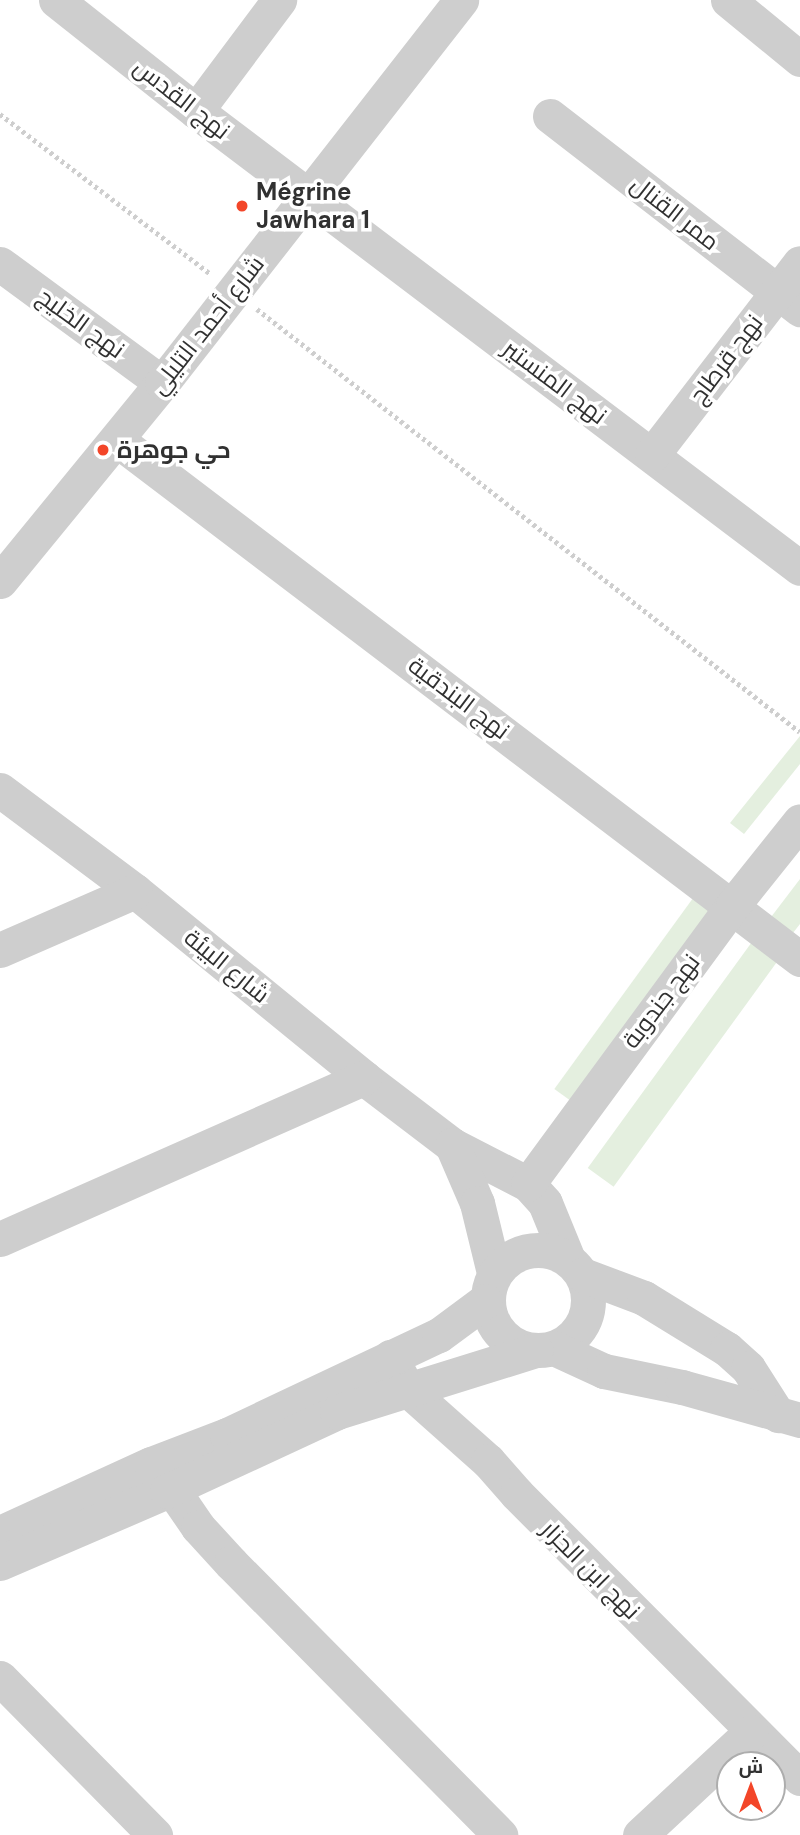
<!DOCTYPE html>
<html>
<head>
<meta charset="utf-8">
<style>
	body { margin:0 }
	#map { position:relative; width:800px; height:1835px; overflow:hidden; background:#fff; font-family:"DM Sans",Cairo,sans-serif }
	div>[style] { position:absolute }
	.green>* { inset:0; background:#e4efdf; transform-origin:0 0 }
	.path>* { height:4.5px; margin-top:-2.25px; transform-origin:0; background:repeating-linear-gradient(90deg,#cecece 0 3.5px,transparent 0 7px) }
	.minor>* { height:35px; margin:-17.5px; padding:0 17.5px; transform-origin:17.5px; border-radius:17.5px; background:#cecece }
	.minor>.ring { margin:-17.5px; padding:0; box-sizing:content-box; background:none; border:35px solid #cecece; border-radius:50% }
	.dots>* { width:19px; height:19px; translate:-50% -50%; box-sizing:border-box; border:4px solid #fff; border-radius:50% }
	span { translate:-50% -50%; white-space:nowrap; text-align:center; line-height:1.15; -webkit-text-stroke:7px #fff; paint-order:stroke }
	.street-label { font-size:24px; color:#313131 }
	.poi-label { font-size:24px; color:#313131; font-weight:700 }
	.left { translate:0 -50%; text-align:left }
	.north { position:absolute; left:716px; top:1751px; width:70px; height:70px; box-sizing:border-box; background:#fff; border:2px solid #adadad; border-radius:50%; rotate:0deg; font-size:19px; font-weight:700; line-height:28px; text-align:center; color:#313131 }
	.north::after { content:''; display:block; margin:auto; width:24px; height:32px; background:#f34629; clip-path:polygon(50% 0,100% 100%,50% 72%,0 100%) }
</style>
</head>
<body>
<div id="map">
	<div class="green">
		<i style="clip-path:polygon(800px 736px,800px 764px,744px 834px,730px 823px)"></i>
		<i style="clip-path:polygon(800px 879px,800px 924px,789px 938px,768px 921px)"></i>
		<i style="left:696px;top:894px;width:24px;height:241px;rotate:36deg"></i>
		<i style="left:757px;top:935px;width:32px;height:288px;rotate:36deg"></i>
	</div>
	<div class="path">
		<i style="left:0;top:114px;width:265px;rotate:37.2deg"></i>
		<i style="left:257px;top:309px;width:688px;rotate:37.92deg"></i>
	</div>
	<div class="minor">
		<i style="left:56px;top:0;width:179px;rotate:38.4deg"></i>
		<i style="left:196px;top:111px;width:757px;rotate:37.11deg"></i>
		<i style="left:728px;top:0;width:93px;rotate:39.3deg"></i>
		<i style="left:196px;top:111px;width:139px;rotate:-53.2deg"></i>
		<i style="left:550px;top:116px;width:316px;rotate:37.7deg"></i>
		<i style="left:0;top:264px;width:201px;rotate:36.3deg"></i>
		<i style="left:117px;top:440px;width:858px;rotate:37.23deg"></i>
		<i style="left:652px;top:455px;width:242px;rotate:-52.4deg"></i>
		<i style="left:0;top:581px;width:256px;rotate:-50.7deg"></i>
		<i style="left:162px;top:383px;width:486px;rotate:-52deg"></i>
		<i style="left:0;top:790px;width:169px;rotate:36.8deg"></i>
		<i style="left:135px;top:891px;width:296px;rotate:39.2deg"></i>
		<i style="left:364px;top:1078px;width:111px;rotate:37.3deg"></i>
		<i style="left:452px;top:1145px;width:85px;rotate:27.2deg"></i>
		<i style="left:528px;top:1184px;width:25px;rotate:48deg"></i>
		<i style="left:545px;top:1203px;width:58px;rotate:67.8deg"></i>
		<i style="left:0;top:950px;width:147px;rotate:-23.6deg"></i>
		<i style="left:452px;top:1145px;width:63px;rotate:66.7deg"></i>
		<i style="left:477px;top:1203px;width:72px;rotate:76.3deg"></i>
		<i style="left:528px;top:1184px;width:346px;rotate:-53.7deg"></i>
		<i style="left:733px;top:905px;width:107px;rotate:-51.4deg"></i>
		<i style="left:0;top:1239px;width:398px;rotate:-23.9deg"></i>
		<i class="ring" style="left:488px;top:1250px;width:65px;height:65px"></i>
		<i style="left:583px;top:1275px;width:65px;rotate:20.7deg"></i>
		<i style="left:644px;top:1298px;width:97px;rotate:31.6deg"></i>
		<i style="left:727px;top:1349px;width:28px;rotate:42deg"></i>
		<i style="left:748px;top:1368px;width:56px;rotate:57.4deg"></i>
		<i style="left:554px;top:1348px;width:55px;rotate:24.7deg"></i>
		<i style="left:604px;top:1371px;width:80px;rotate:11.6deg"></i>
		<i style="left:682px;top:1387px;width:123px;rotate:15.6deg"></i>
		<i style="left:390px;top:1357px;width:38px;rotate:61deg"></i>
		<i style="left:408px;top:1390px;width:107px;rotate:41.6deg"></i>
		<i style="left:488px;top:1461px;width:44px;rotate:48.7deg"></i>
		<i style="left:517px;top:1494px;width:401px;rotate:45.1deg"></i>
		<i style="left:172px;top:1489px;width:46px;rotate:55.6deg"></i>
		<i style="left:198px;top:1527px;width:49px;rotate:47.5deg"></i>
		<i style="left:231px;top:1563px;width:383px;rotate:45.3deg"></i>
		<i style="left:0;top:1533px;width:166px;rotate:-24.6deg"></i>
		<i style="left:151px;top:1464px;width:81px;rotate:-20.9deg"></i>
		<i style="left:227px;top:1435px;width:234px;rotate:-25.3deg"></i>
		<i style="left:439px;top:1335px;width:57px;rotate:-36.5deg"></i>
		<i style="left:0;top:1563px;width:182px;rotate:-23.3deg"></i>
		<i style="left:167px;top:1491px;width:187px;rotate:-24.9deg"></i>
		<i style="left:337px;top:1412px;width:208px;rotate:-17.3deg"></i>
		<i style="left:0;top:1678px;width:221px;rotate:45.4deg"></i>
		<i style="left:640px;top:1835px;width:151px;rotate:-42.9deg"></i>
	</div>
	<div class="dots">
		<i style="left:242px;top:206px;background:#f34629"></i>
		<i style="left:103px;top:450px;background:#f34629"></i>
	</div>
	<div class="street-label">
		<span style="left:182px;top:99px;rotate:38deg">نهج القدس</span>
		<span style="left:675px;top:213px;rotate:38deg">ممر القنال</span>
		<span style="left:81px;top:323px;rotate:36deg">نهج الخليج</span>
		<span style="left:207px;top:325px;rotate:-52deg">شارع أحمد التليلي</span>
		<span style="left:726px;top:359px;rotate:-53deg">نهج قرطاج</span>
		<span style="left:555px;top:382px;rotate:37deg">نهج المنستير</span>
		<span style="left:459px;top:698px;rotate:37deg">نهج البندقية</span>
		<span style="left:227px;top:966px;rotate:39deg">شارع البيئة</span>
		<span style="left:661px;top:1001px;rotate:-53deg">نهج جندوبة</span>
		<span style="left:591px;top:1570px;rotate:45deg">نهج ابن الجزار</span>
	</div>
	<div class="poi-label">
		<span class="left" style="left:256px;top:206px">Mégrine<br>Jawhara 1</span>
		<span class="left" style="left:117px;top:450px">حي جوهرة</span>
	</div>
	<div class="north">ش</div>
</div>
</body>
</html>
